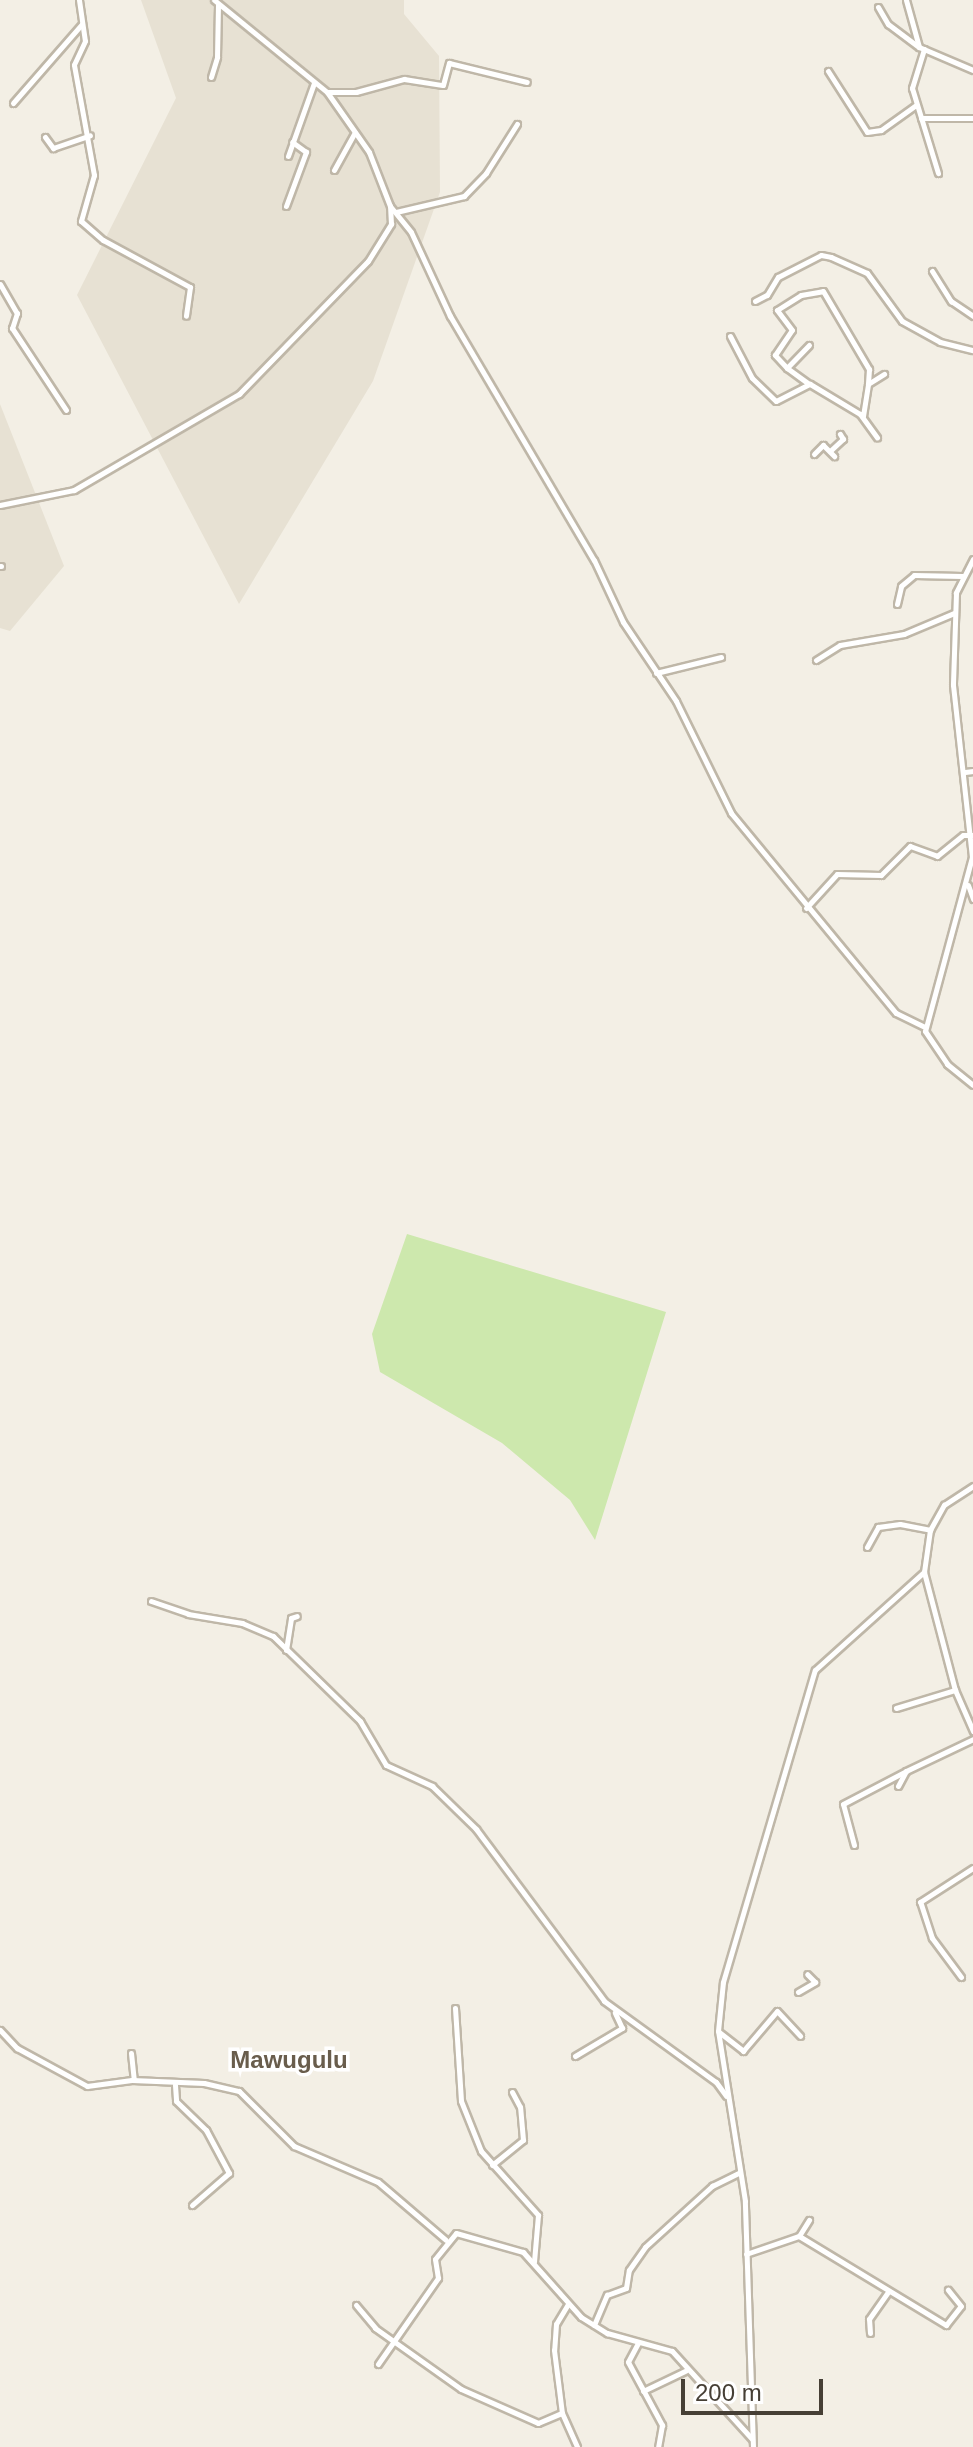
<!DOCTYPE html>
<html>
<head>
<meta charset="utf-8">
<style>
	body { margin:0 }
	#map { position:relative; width:973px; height:2447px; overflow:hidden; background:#f3efe5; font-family:Helvetica,sans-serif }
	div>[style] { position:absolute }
	.residential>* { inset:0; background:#e7e1d3 }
	.green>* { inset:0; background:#cde8ad }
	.roads { filter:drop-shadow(2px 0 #bfb7a8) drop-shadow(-2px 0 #bfb7a8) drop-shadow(0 2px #bfb7a8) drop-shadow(0 -2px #bfb7a8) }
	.minor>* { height:5px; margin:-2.5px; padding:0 2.5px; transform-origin:2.5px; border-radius:2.5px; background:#fff }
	span { translate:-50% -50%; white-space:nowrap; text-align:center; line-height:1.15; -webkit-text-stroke:7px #fff; paint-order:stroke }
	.quarter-label { font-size:24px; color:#695d4c; font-weight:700 }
	.scale { position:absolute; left:681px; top:2379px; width:142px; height:36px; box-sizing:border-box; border:4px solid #463f35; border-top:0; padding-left:10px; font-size:24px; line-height:28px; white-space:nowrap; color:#463f35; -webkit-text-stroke:6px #fff; paint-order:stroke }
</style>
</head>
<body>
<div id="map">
	<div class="residential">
		<i style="clip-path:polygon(141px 0,404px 0,404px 14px,439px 56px,440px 192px,373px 381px,239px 604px,77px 295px,176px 98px)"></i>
		<i style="clip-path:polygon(0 404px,64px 566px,10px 631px,0 628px)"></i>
	</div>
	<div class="green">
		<i style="clip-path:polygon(407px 1234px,666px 1312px,595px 1540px,570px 1500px,502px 1443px,380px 1372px,372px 1334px)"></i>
	</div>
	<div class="roads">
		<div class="minor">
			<i style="left:79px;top:0;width:41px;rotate:81.7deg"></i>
			<i style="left:85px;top:41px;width:26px;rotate:115deg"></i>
			<i style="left:74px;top:65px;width:112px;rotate:79.7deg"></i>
			<i style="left:94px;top:175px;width:48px;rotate:105.8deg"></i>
			<i style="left:81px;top:221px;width:29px;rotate:41deg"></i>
			<i style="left:103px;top:240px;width:99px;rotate:28.4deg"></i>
			<i style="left:190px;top:287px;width:29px;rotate:98deg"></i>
			<i style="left:906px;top:0;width:49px;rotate:74.5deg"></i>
			<i style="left:919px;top:47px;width:59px;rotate:23.1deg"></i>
			<i style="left:878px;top:7px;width:20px;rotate:60deg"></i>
			<i style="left:888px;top:24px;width:38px;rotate:37deg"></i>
			<i style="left:924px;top:49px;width:41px;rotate:107.1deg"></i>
			<i style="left:912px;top:88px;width:89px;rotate:73deg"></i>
			<i style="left:828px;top:71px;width:72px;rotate:57.4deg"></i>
			<i style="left:867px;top:132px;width:14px;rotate:-8deg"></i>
			<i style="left:881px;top:130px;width:43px;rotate:-35.5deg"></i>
			<i style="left:211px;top:77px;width:21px;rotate:-73deg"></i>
			<i style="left:217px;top:57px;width:52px;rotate:-88.9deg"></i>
			<i style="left:328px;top:92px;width:28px"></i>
			<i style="left:356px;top:92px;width:50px;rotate:-15.2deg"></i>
			<i style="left:404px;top:79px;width:39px;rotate:9deg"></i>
			<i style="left:443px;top:85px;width:23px;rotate:-75deg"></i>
			<i style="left:449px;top:63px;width:80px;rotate:13.7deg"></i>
			<i style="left:13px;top:103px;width:105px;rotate:-48.9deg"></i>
			<i style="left:921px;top:118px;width:52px"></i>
			<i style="left:45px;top:137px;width:14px;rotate:54deg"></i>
			<i style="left:53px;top:148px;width:39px;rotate:-19deg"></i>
			<i style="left:288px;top:156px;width:77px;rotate:-70.4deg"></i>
			<i style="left:334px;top:170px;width:43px;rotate:-61.1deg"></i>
			<i style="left:286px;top:206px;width:58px;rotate:-69.7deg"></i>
			<i style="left:306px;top:152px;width:17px;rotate:-144deg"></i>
			<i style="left:390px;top:206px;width:33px;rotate:51deg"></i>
			<i style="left:411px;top:232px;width:93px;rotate:65.1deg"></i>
			<i style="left:450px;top:316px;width:283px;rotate:59.5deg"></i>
			<i style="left:594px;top:560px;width:68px;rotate:64.9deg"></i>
			<i style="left:623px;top:622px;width:95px;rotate:56.1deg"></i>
			<i style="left:676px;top:701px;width:125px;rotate:63.8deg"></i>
			<i style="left:731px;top:813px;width:259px;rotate:50.5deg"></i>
			<i style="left:896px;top:1013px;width:32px;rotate:26deg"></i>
			<i style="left:396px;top:212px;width:70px;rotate:-13.2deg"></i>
			<i style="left:464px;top:196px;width:32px;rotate:-46deg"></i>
			<i style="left:486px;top:173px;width:58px;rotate:-57.7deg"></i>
			<i style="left:932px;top:271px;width:36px;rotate:58deg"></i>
			<i style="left:951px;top:301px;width:27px;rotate:34deg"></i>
			<i style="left:0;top:284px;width:34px;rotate:60deg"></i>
			<i style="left:17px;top:313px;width:16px;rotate:108deg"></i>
			<i style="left:12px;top:328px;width:98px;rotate:56.6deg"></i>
			<i style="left:755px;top:301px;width:13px;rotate:-27deg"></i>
			<i style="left:767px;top:295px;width:21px;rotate:-59deg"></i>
			<i style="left:778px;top:277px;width:48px;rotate:-27.1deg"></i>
			<i style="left:821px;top:255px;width:10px;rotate:11deg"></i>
			<i style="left:831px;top:257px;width:39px;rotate:24deg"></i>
			<i style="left:867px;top:273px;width:59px;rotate:53.9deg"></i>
			<i style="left:902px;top:321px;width:43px;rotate:28.9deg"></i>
			<i style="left:940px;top:342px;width:34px;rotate:14deg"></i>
			<i style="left:730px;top:336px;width:47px;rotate:62.4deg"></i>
			<i style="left:752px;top:378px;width:33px;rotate:44deg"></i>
			<i style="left:776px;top:401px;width:38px;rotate:-27deg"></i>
			<i style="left:810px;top:384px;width:58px;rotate:31deg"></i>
			<i style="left:860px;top:414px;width:29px;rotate:54deg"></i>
			<i style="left:809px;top:345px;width:32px;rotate:134deg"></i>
			<i style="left:787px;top:368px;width:27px;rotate:36deg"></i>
			<i style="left:787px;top:368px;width:18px;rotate:-133deg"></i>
			<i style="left:775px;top:355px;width:30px;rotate:-56deg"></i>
			<i style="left:792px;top:330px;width:25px;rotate:-127deg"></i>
			<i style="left:777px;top:310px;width:28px;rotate:-32deg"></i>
			<i style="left:801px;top:295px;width:22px;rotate:-10deg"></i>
			<i style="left:823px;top:291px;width:91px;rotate:59.5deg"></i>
			<i style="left:869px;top:369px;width:15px;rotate:94deg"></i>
			<i style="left:863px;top:416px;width:32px;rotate:-81deg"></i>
			<i style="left:868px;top:384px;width:19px;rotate:-32deg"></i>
			<i style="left:830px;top:451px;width:18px;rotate:-43deg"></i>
			<i style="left:843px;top:439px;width:6px;rotate:-121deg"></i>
			<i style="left:814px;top:454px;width:13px;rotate:-45deg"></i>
			<i style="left:823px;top:445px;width:16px;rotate:45deg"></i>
			<i style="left:0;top:505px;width:76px;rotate:-11.5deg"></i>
			<i style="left:74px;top:490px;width:191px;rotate:-30.2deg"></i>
			<i style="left:239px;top:394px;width:185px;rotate:-45.9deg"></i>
			<i style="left:368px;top:261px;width:44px;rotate:-58.1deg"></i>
			<i style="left:391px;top:224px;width:18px;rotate:-93deg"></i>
			<i style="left:390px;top:206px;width:58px;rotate:-111.3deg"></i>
			<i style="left:369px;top:152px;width:73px;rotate:-125deg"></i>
			<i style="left:327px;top:92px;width:146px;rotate:-140.8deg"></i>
			<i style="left:973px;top:559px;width:38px;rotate:117deg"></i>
			<i style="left:956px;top:593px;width:92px;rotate:91.9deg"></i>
			<i style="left:953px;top:685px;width:173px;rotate:83.7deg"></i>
			<i style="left:972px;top:857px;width:180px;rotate:105.1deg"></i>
			<i style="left:925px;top:1031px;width:40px;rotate:56deg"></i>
			<i style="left:947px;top:1064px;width:33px;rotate:39deg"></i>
			<i style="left:0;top:566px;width:1px"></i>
			<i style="left:897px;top:604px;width:18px;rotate:-77deg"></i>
			<i style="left:901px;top:586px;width:17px;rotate:-40deg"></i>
			<i style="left:914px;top:575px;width:48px;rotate:1.2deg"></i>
			<i style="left:816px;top:660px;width:28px;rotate:-32deg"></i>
			<i style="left:840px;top:645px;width:65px;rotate:-9.8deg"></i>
			<i style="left:904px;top:634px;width:54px;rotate:-22.8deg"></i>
			<i style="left:656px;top:673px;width:67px;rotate:-13.8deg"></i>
			<i style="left:965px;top:772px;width:8px;rotate:-7deg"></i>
			<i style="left:968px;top:885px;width:15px;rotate:70deg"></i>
			<i style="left:806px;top:908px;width:46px;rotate:-47.6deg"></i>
			<i style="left:837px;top:874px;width:44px;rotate:1.3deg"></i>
			<i style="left:881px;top:875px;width:41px;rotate:-45deg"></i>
			<i style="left:910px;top:846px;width:29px;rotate:20deg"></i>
			<i style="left:937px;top:856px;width:33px;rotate:-39deg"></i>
			<i style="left:963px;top:835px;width:10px"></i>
			<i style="left:867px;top:1547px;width:23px;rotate:-61deg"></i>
			<i style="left:878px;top:1527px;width:22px;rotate:-8deg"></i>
			<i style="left:900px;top:1524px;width:31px;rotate:11deg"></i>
			<i style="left:924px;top:1572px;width:122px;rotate:75.3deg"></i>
			<i style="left:955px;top:1690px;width:45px;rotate:66.3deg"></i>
			<i style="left:151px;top:1601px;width:39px;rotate:19deg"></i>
			<i style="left:188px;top:1614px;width:55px;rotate:9.5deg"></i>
			<i style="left:242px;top:1623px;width:34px;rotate:23deg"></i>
			<i style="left:273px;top:1636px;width:122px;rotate:44.3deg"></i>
			<i style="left:360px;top:1721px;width:51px;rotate:59.4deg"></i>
			<i style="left:386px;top:1765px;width:51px;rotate:24.5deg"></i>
			<i style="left:432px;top:1786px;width:62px;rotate:44.3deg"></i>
			<i style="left:476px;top:1829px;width:214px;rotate:53.3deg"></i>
			<i style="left:604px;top:2001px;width:138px;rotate:35.9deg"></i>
			<i style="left:716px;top:2082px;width:17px;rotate:54deg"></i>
			<i style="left:286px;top:1650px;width:32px;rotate:-81deg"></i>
			<i style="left:291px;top:1618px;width:6px;rotate:-18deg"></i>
			<i style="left:896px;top:1708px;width:62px;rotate:-17deg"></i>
			<i style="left:898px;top:1786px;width:17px;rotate:-62deg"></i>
			<i style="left:906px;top:1771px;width:74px;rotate:-25.5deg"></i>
			<i style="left:854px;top:1845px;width:42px;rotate:-105deg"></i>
			<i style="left:843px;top:1804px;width:71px;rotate:-27.6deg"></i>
			<i style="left:961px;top:1977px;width:49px;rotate:-126.6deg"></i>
			<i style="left:932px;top:1938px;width:38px;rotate:-108deg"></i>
			<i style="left:920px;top:1902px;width:63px;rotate:-32.7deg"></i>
			<i style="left:798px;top:1992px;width:20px;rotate:-30deg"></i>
			<i style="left:815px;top:1982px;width:11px;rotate:-135deg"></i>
			<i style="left:455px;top:2008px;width:93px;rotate:86.3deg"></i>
			<i style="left:461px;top:2101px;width:54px;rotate:68.2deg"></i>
			<i style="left:481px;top:2151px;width:86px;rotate:48.3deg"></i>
			<i style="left:538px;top:2215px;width:47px;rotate:94.9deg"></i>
			<i style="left:0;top:2030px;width:25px;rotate:47deg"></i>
			<i style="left:17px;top:2048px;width:80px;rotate:28.5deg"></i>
			<i style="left:87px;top:2086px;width:45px;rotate:-7.6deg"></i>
			<i style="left:132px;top:2080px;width:72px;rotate:2.4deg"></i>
			<i style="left:204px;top:2083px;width:36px;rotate:13deg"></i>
			<i style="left:239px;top:2091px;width:78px;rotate:45deg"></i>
			<i style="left:294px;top:2146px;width:91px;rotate:23.2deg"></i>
			<i style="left:378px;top:2182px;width:89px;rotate:40.5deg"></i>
			<i style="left:719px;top:2032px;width:31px;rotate:38deg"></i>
			<i style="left:743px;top:2051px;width:52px;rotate:-49.6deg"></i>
			<i style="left:777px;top:2011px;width:34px;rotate:47deg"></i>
			<i style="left:131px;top:2053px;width:27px;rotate:84deg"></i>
			<i style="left:575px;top:2056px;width:55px;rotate:-30.8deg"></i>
			<i style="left:622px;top:2028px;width:17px;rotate:-115deg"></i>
			<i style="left:175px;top:2085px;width:16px;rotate:86deg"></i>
			<i style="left:176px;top:2101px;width:42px;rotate:44deg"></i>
			<i style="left:206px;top:2130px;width:49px;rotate:61.9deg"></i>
			<i style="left:229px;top:2173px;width:49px;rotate:139.1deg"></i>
			<i style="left:492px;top:2165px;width:40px;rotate:-39deg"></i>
			<i style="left:523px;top:2140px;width:33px;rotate:-95deg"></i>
			<i style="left:520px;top:2107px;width:17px;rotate:-118deg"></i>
			<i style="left:799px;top:2236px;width:172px;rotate:31.2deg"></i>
			<i style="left:946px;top:2325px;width:24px;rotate:-52deg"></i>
			<i style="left:961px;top:2306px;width:21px;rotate:-129deg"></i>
			<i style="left:746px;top:2254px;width:56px;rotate:-18.8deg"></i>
			<i style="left:799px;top:2236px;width:19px;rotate:-58deg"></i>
			<i style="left:568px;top:2304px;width:23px;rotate:121deg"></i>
			<i style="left:556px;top:2324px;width:26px;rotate:94deg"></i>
			<i style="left:554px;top:2350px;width:64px;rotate:82.8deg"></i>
			<i style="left:562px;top:2413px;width:37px;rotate:66deg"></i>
			<i style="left:356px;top:2305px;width:30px;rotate:50deg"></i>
			<i style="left:375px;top:2328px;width:105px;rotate:35.3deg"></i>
			<i style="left:461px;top:2389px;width:84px;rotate:23.8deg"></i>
			<i style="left:538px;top:2423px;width:26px;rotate:-23deg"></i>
			<i style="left:594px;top:2325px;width:33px;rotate:-67deg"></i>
			<i style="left:607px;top:2295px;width:20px;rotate:-20deg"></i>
			<i style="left:626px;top:2288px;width:18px;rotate:-81deg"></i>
			<i style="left:629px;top:2270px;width:28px;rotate:-55deg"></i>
			<i style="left:645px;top:2247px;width:91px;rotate:-42.3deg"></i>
			<i style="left:712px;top:2186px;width:30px;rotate:-26deg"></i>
			<i style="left:870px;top:2333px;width:14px;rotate:-94deg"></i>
			<i style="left:869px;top:2319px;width:33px;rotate:-55deg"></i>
			<i style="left:638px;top:2343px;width:21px;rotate:118deg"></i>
			<i style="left:628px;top:2362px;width:72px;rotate:61.6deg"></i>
			<i style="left:662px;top:2425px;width:22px;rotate:100deg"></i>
			<i style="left:378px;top:2364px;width:105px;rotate:-55.1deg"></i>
			<i style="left:438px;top:2278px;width:19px;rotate:-99deg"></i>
			<i style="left:435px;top:2259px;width:33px;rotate:-51deg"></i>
			<i style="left:456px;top:2233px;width:70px;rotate:15.8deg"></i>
			<i style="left:523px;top:2252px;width:87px;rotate:48.3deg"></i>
			<i style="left:581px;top:2317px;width:31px;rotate:32deg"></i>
			<i style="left:607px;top:2333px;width:67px;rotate:15.5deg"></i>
			<i style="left:672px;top:2351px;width:119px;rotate:47.7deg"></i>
			<i style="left:643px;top:2391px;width:47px;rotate:-25.5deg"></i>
			<i style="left:753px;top:2447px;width:246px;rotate:-91.9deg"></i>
			<i style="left:745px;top:2201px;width:172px;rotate:-99deg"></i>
			<i style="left:718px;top:2031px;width:49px;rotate:-84.2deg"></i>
			<i style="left:723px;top:1982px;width:325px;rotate:-73.6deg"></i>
			<i style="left:815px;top:1670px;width:147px;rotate:-42deg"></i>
			<i style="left:924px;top:1572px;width:42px;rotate:-81.9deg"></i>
			<i style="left:930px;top:1530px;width:29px;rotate:-61deg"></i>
			<i style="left:944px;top:1505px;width:35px;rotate:-33deg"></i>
		</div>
	</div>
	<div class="quarter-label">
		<span style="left:289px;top:2060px">Mawugulu</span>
	</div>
	<div class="scale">200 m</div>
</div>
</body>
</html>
